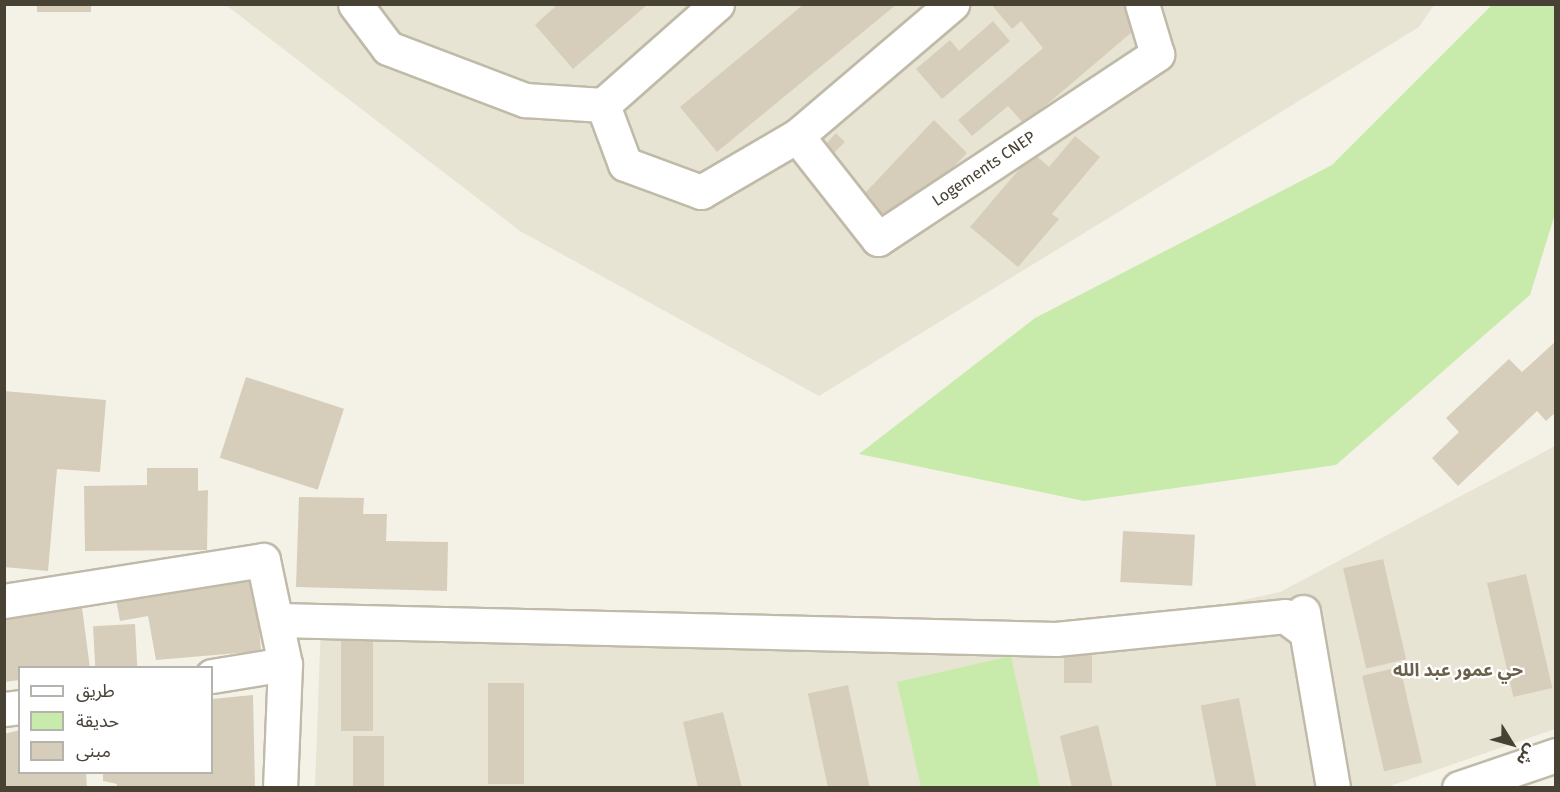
<!DOCTYPE html>
<html>
<head>
<meta charset="utf-8">
<style>
	body { margin:0 }
	#map { position:relative; width:1560px; height:792px; overflow:hidden; background:#f4f1e6; font-family:"Fira Sans","Noto Sans Arabic",sans-serif }
	div>[style] { position:absolute }
	.residential>* { inset:0; background:#e8e4d3 }
	.green>* { inset:0; background:#c8ebab }
	.building>* { inset:0; background:#d6ceba; transform-origin:0 0 }
	.roads { filter:drop-shadow(2px 0 #c0baa8) drop-shadow(-2px 0 #c0baa8) drop-shadow(0 2px #c0baa8) drop-shadow(0 -2px #c0baa8) }
	.street>* { height:33px; margin:-16.5px; padding:0 16.5px; transform-origin:16.5px; border-radius:16.5px; background:#fff }
	span { translate:-50% -50%; white-space:nowrap; text-align:center; line-height:1.15; -webkit-text-stroke:4.5px #fff; paint-order:stroke }
	.street-label { font-size:16px; color:#474234 }
	.neighbourhood-label { font-size:18px; color:#6b614b; font-weight:700 }
	.frame { position:absolute; inset:0; border:6px solid #474234; pointer-events:none }
	.legend { position:absolute; left:18px; top:666px; width:195px; height:108px; box-sizing:border-box; background:#fff; border:2px solid #b5b3ae; margin:0; padding:8px 10px; list-style:none; font-size:18px; color:#474234 }
	.legend li { display:flex; align-items:center; gap:12px; height:30px }
	.legend b { width:30px; border:2px solid #b5b3ae }
	.north { position:absolute; left:1482px; top:714px; width:60px; height:60px; -webkit-text-stroke:4px #fff; paint-order:stroke; rotate:127deg; font-size:16px; font-weight:700; line-height:24px; text-align:center; color:#474234 }
	.north::after { content:''; display:block; margin:auto; width:21px; height:27px; background:#474234; clip-path:polygon(50% 0,100% 100%,50% 72%,0 100%) }
</style>
</head>
<body>
<div id="map">
	<div class="residential">
		<i style="clip-path:polygon(226px 5px,1434px 5px,1419px 27px,819px 396px,520px 231px)"></i>
		<i style="clip-path:polygon(1555px 446px,1555px 729px,1387px 787px,315px 788px,321px 622px,1024px 649px,1280px 592px)"></i>
	</div>
	<div class="green">
		<i style="clip-path:polygon(1493px 4px,1555px 5px,1555px 214px,1530px 295px,1336px 465px,1084px 501px,859px 454px,1035px 318px,1332px 165px)"></i>
		<i style="clip-path:polygon(1011px 656px,1040px 787px,921px 787px,897px 682px)"></i>
	</div>
	<div class="building">
		<i style="left:37px;top:4px;width:54px;height:8px"></i>
		<i style="clip-path:polygon(558px 4px,648px 4px,573px 69px,535px 25px)"></i>
		<i style="clip-path:polygon(804px 4px,897px 4px,717px 152px,680px 107px)"></i>
		<i style="clip-path:polygon(991px 4px,1122px 4px,1126px 9px,1131px 4px,1152px 15px,1024px 124px,1008px 106px,972px 136px,958px 120px,1043px 48px,1021px 21px,1012px 29px)"></i>
		<i style="clip-path:polygon(993px 21px,1010px 41px,942px 99px,916px 69px,950px 40px,959px 51px)"></i>
		<i style="clip-path:polygon(934px 120px,967px 153px,889px 234px,811px 160px,836px 133px,845px 142px,829px 158px,865px 193px)"></i>
		<i style="clip-path:polygon(1075px 136px,1100px 157px,1052px 214px,1059px 219px,1018px 267px,970px 227px,1033px 153px,1049px 167px)"></i>
		<i style="clip-path:polygon(1556px 341px,1556px 412px,1546px 421px,1537px 411px,1458px 486px,1432px 458px,1459px 432px,1446px 418px,1509px 359px,1522px 372px)"></i>
		<i style="left:246px;top:377px;width:103px;height:85px;rotate:18deg"></i>
		<i style="clip-path:polygon(4px 391px,106px 400px,100px 472px,57px 469px,48px 571px,4px 567px)"></i>
		<i style="clip-path:polygon(147px 468px,198px 468px,198px 491px,208px 490px,207px 550px,85px 551px,84px 486px,147px 485px)"></i>
		<i style="clip-path:polygon(299px 497px,364px 498px,363px 514px,387px 514px,386px 541px,448px 542px,447px 591px,296px 587px)"></i>
		<i style="left:1123px;top:531px;width:72px;height:51px;rotate:3deg"></i>
		<i style="left:1383px;top:559px;width:103px;height:41px;rotate:77deg"></i>
		<i style="left:1526px;top:574px;width:117px;height:40px;rotate:77deg"></i>
		<i style="clip-path:polygon(255px 575px,261px 651px,156px 660px,148px 616px,120px 621px,114px 589px)"></i>
		<i style="clip-path:polygon(81px 600px,90px 668px,20px 668px,20px 680px,4px 682px,4px 611px)"></i>
		<i style="left:135px;top:624px;width:44px;height:42px;rotate:87deg"></i>
		<i style="left:341px;top:640px;width:32px;height:91px"></i>
		<i style="left:1092px;top:652px;width:31px;height:28px;rotate:90deg"></i>
		<i style="left:1400px;top:667px;width:98px;height:39px;rotate:77deg"></i>
		<i style="left:488px;top:683px;width:36px;height:101px"></i>
		<i style="left:848px;top:685px;width:103px;height:41px;rotate:78deg"></i>
		<i style="clip-path:polygon(253px 695px,255px 788px,116px 788px,117px 784px,103px 781px,103px 772px,212px 772px,212px 699px)"></i>
		<i style="left:1239px;top:698px;width:92px;height:39px;rotate:79deg"></i>
		<i style="clip-path:polygon(723px 712px,742px 788px,698px 788px,683px 722px)"></i>
		<i style="clip-path:polygon(1098px 725px,1113px 788px,1072px 788px,1060px 736px)"></i>
		<i style="clip-path:polygon(20px 730px,20px 772px,86px 772px,87px 788px,4px 788px,4px 734px)"></i>
		<i style="left:353px;top:736px;width:31px;height:52px"></i>
	</div>
	<div class="roads">
		<div class="street">
			<i style="left:355px;top:4px;width:55px;rotate:53.1deg"></i>
			<i style="left:388px;top:48px;width:147px;rotate:20.8deg"></i>
			<i style="left:525px;top:100px;width:78px;rotate:3.7deg"></i>
			<i style="left:717px;top:4px;width:152px;rotate:138.5deg"></i>
			<i style="left:603px;top:105px;width:63px;rotate:69.6deg"></i>
			<i style="left:625px;top:164px;width:81px;rotate:20.2deg"></i>
			<i style="left:701px;top:192px;width:111px;rotate:-30.3deg"></i>
			<i style="left:797px;top:136px;width:204px;rotate:-40.4deg"></i>
			<i style="left:797px;top:136px;width:131px;rotate:51.8deg"></i>
			<i style="left:878px;top:239px;width:335px;rotate:-33.5deg"></i>
			<i style="left:1157px;top:54px;width:52px;rotate:-106.7deg"></i>
			<i style="left:4px;top:601px;width:262px;rotate:-9deg"></i>
			<i style="left:263px;top:560px;width:106px;rotate:78.1deg"></i>
			<i style="left:1303px;top:612px;width:179px;rotate:80.3deg"></i>
			<i style="left:278px;top:620px;width:778px;rotate:1.4deg"></i>
			<i style="left:1056px;top:639px;width:230px;rotate:-5.7deg"></i>
			<i style="left:1285px;top:616px;width:26px;rotate:37deg"></i>
			<i style="left:212px;top:676px;width:74px;rotate:-9.3deg"></i>
			<i style="left:285px;top:664px;width:124px;rotate:92.3deg"></i>
			<i style="left:4px;top:709px;width:16px;rotate:-7deg"></i>
			<i style="left:1459px;top:788px;width:102px;rotate:-18.8deg"></i>
		</div>
	</div>
	<div class="street-label">
		<span style="left:984px;top:169px;rotate:-34deg">Logements CNEP</span>
	</div>
	<div class="neighbourhood-label">
		<span style="left:1458px;top:670px">حي عمور عبد الله</span>
	</div>
	<div class="frame"></div>
	<ul class="legend">
	<li><b style="height:8px;background:#fff"></b>طريق</li>
	<li><b style="height:16px;background:#c8ebab"></b>حديقة</li>
	<li><b style="height:16px;background:#d6ceba"></b>مبنى</li>
	</ul>
	<div class="north">ش</div>
</div>
</body>
</html>
